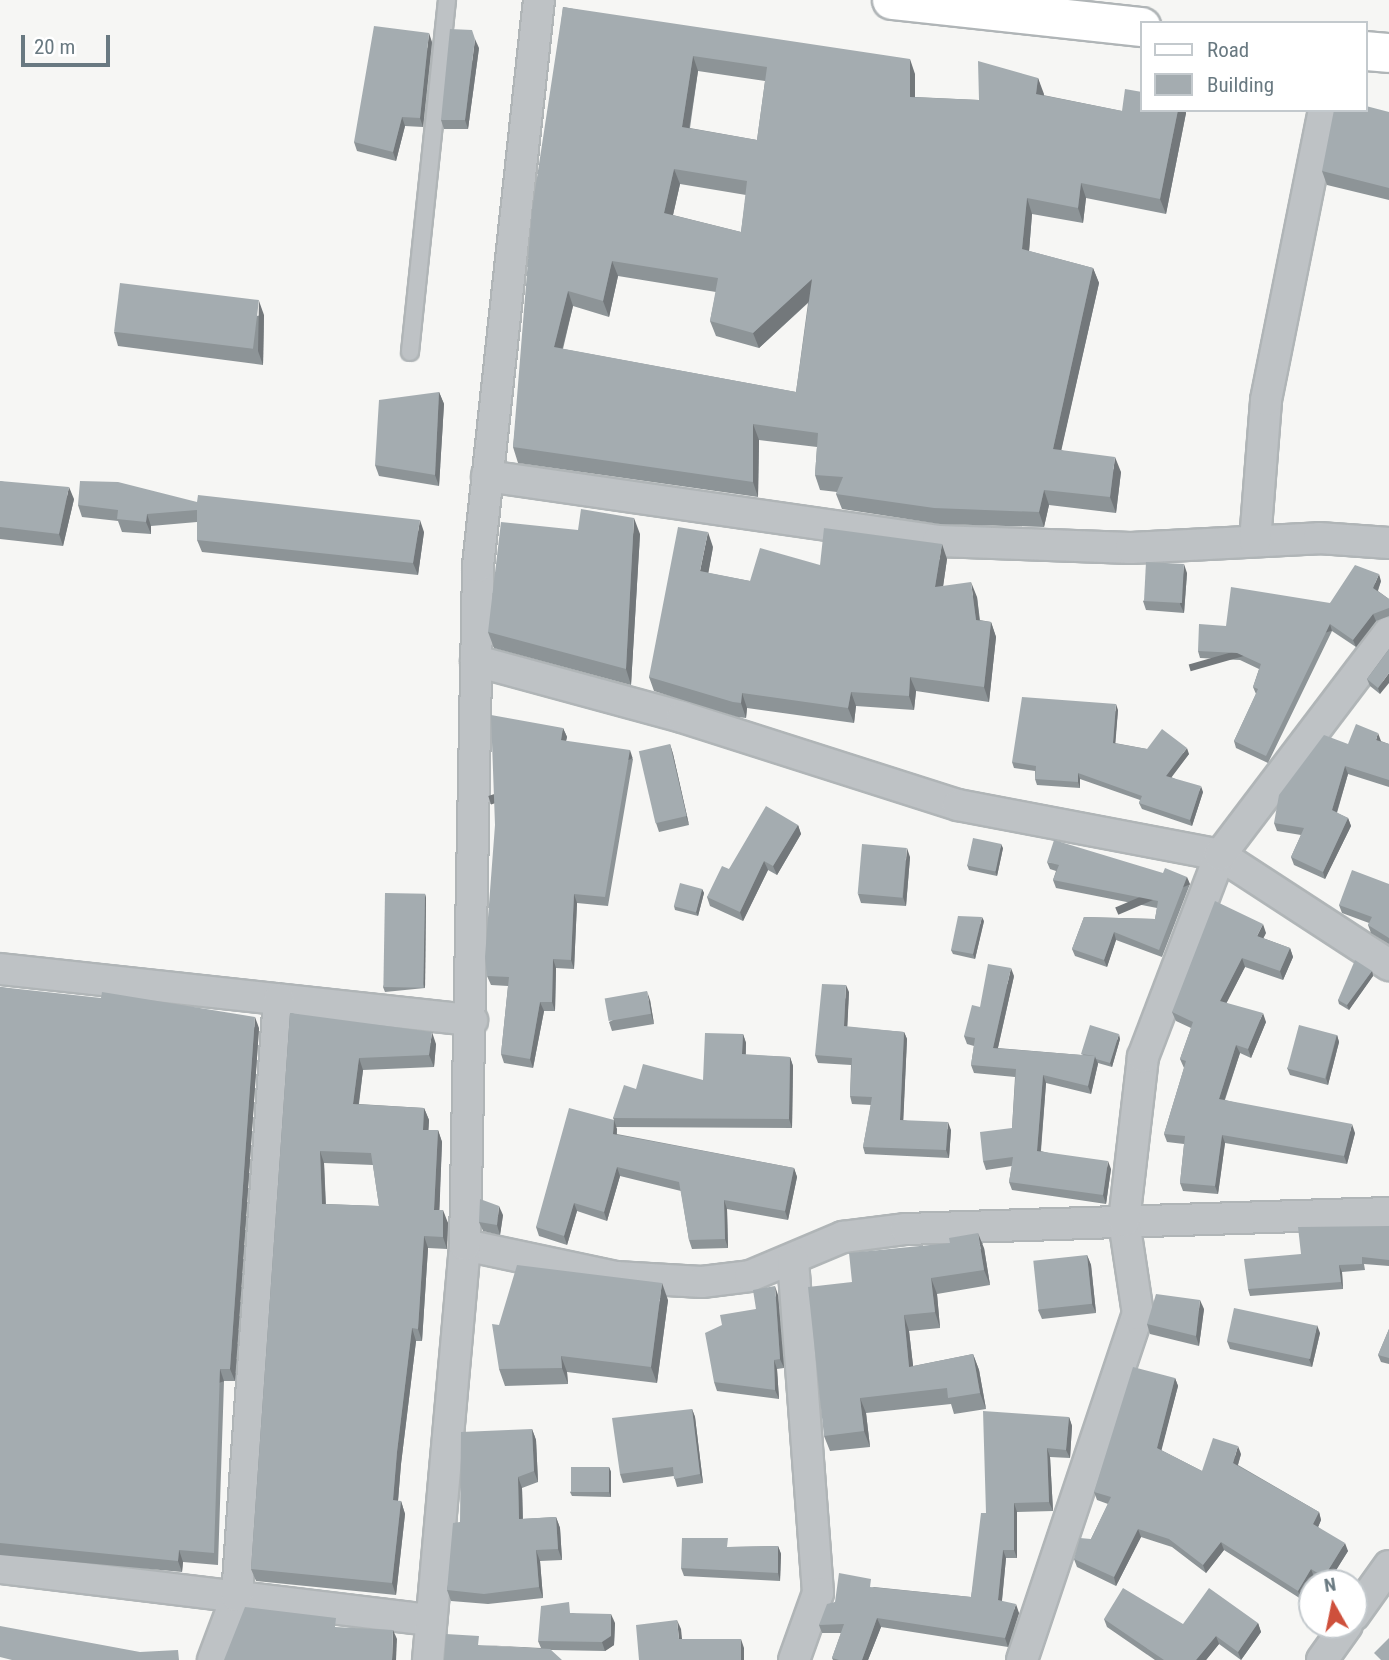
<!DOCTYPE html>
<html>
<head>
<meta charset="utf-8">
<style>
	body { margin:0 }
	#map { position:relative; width:1389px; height:1660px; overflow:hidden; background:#f6f6f4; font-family:"Roboto Condensed",sans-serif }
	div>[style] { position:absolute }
	.roads { filter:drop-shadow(2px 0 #b0b5b7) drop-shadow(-2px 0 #b0b5b7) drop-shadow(0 2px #b0b5b7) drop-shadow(0 -2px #b0b5b7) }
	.service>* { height:16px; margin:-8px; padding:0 8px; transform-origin:8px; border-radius:8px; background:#bec2c5 }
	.minor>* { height:30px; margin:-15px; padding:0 15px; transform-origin:15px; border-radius:15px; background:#bec2c5 }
	.primary>* { height:38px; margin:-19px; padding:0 19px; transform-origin:19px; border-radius:19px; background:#fff }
	.wall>* { inset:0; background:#8d9497 }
	.shaded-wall>* { inset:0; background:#73787b; transform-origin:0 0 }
	.building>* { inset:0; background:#a4acb0; transform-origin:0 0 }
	span { translate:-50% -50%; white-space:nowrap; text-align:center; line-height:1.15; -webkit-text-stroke:7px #fff; paint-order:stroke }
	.legend { position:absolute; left:1140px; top:21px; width:228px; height:91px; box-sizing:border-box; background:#fff; border:2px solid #c3c9cd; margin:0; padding:9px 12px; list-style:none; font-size:21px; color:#697981 }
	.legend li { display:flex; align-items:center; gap:14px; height:35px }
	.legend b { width:35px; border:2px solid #c3c9cd }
	.north { position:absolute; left:1298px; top:1569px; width:70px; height:70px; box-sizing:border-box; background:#fff; border:2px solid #c3c9cd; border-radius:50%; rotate:351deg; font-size:19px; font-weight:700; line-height:28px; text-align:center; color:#697981 }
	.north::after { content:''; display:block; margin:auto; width:24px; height:32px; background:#ce503c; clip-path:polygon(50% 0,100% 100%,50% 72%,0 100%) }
	.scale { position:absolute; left:21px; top:35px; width:89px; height:32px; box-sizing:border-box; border:4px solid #697981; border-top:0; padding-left:9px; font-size:21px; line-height:24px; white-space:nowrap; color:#697981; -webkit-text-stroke:5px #fff; paint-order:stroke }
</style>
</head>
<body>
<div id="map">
	<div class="roads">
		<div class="service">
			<i style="left:410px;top:352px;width:354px;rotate:-84deg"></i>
		</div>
		<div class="minor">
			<i style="left:487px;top:476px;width:456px;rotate:8.2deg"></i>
			<i style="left:938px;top:541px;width:193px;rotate:2.1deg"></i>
			<i style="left:1131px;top:548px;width:188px;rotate:-3deg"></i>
			<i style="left:1319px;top:538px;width:70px;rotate:4.1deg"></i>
			<i style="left:1255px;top:541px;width:141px;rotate:-85.5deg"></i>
			<i style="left:1266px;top:400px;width:296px;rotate:-78.7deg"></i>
			<i style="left:476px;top:661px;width:213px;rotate:15.2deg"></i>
			<i style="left:682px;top:717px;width:290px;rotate:17.7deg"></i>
			<i style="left:958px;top:805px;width:267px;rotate:10.8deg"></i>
			<i style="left:1220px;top:855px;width:202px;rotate:33.1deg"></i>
			<i style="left:0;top:969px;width:475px;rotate:6.2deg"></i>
			<i style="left:465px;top:1245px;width:154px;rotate:12deg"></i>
			<i style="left:616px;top:1277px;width:86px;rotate:3.3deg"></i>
			<i style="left:702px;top:1282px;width:48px;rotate:-7.1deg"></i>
			<i style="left:750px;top:1276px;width:101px;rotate:-22.8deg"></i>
			<i style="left:843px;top:1237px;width:64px;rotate:-7.2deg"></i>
			<i style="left:906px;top:1229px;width:483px;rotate:-1.9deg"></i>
			<i style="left:793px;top:1260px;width:334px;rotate:85.7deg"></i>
			<i style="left:818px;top:1593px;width:71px;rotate:109.7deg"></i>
			<i style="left:0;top:1568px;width:431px;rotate:6.9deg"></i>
			<i style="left:1354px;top:1615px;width:60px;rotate:-54.5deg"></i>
			<i style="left:213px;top:1660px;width:68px;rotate:-69.4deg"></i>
			<i style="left:237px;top:1596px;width:598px;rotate:-85.98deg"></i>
			<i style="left:428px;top:1660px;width:417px;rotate:-84.9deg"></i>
			<i style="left:465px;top:1245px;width:679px;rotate:-88.9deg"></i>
			<i style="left:478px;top:566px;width:569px;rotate:-83.85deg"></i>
			<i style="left:1022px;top:1660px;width:365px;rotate:-71.5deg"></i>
			<i style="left:1138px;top:1314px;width:94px;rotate:-98.6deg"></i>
			<i style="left:1124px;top:1221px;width:165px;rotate:-83.4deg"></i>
			<i style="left:1143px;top:1057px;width:216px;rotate:-69.1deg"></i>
			<i style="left:1220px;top:855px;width:280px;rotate:-52.8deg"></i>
			<i style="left:1322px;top:1660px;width:43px;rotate:-54.5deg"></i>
		</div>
		<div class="primary">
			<i style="left:892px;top:0;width:251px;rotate:6.2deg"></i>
			<i style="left:1366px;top:51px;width:23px;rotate:5deg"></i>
		</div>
	</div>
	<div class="wall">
		<i style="clip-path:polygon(evenodd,563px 7px,915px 74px,915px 97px,979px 100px,1038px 78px,1043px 95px,1122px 111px,1185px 110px,1186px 113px,1166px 214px,1086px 198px,1083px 223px,1032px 214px,1029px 251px,1093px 268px,1099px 283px,1061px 450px,1121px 472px,1116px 513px,1049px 505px,1044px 527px,940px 524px,842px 509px,836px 494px,837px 492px,820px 490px,815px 475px,817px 447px,759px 440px,758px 497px,518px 463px,513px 447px,563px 7px,698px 71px,765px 81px,757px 140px,690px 128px,698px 71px,563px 7px,680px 184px,746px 195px,741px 232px,673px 215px,680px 184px,563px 7px,618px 276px,716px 292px,710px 321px,716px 336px,759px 348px,808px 303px,796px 392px,563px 349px,573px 306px,609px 317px,618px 276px)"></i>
		<i style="clip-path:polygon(432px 42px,423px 127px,405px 126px,396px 161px,357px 151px,354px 142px)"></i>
		<i style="clip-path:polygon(479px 48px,468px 129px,444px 129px,441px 120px)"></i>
		<i style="clip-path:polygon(1389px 112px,1389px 200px,1327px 185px,1322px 171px)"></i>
		<i style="clip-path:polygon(264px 315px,263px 365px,118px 346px,114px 332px)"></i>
		<i style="clip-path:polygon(439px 392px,444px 404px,439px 486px,379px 476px,375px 465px)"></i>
		<i style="clip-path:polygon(0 481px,74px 499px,63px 546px,0 539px)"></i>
		<i style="clip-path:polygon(197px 502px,424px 532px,418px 575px,202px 552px,197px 540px,197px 522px,151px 526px,151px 534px,122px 532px,118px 521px,82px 517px,78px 505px)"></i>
		<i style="clip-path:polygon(578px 530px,640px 534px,631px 685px,494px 648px,488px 632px)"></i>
		<i style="clip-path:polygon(713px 547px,708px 573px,750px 581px,820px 565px,947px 559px,943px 586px,977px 597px,980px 620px,991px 622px,996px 637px,989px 702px,916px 691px,914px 710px,856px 706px,854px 723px,747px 708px,746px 718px,738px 717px,654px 691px,649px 677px)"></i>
		<i style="clip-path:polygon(1187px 573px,1184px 613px,1146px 610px,1143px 601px)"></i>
		<i style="clip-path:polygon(1381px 581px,1378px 591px,1389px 599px,1389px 616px,1376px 621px,1356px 647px,1332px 631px,1268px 763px,1236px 748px,1234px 741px,1256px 694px,1253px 687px,1259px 669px,1240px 660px,1200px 658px,1198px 651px,1226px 626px,1330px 603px)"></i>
		<i style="clip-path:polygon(1389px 649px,1380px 694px,1370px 686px,1367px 679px)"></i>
		<i style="clip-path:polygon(1118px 710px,1115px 743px,1147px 749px,1189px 754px,1171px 777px,1203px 792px,1192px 826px,1142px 809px,1139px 803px,1140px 800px,1080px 779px,1080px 788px,1037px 785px,1035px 779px,1035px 771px,1014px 768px,1012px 762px)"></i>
		<i style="clip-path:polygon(563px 728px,567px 737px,566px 741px,633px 759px,608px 906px,577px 903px,574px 969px,556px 968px,555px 1011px,544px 1011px,533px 1068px,504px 1063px,501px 1054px,508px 986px,491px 985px,487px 976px)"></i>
		<i style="clip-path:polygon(1381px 741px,1389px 744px,1389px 787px,1348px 774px,1337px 813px,1348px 818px,1351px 826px,1325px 879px,1294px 865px,1291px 857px,1301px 835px,1277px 831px,1274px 823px,1348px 744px)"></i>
		<i style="clip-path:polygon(670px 744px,673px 754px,689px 825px,659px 832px,656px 823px)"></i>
		<i style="clip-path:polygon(798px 825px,801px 834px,777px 875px,768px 870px,743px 921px,710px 906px,707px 897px,729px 869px)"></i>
		<i style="clip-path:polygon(1003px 848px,997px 876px,969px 870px,967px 865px)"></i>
		<i style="clip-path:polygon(910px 857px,906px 906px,861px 903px,858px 894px)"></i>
		<i style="clip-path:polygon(1047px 862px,1190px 884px,1162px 957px,1116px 940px,1107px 967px,1075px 956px,1072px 949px,1084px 917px,1155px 919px,1157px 908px,1056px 888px,1053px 880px,1056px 871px,1050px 869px)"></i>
		<i style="clip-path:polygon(1389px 884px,1389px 944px,1371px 933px,1368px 925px,1369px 923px,1342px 913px,1339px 905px)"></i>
		<i style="clip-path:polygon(702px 889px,704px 893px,698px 916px,675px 910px,674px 906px)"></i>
		<i style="clip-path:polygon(425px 894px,426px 898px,425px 988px,385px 992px,383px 987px)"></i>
		<i style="clip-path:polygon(984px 921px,975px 959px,953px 954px,951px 950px)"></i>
		<i style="clip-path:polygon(1266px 933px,1263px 938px,1290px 948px,1293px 957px,1283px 980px,1245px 967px,1226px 1003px,1266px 1022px,1251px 1058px,1240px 1053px,1225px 1100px,1355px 1133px,1347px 1164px,1225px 1143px,1218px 1194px,1183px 1191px,1180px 1183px,1184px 1144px,1167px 1142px,1164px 1134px,1184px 1068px,1180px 1059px,1191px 1028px,1176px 1021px,1172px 1012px)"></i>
		<i style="clip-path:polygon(1372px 971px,1373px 976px,1349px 1010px,1339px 1004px,1338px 1000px)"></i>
		<i style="clip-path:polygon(1014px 976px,998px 1048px,1081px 1055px,1120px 1039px,1112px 1067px,1098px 1063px,1091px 1094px,1046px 1083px,1041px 1151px,1111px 1169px,1106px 1204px,1012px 1190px,1009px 1182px,1012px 1166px,986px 1170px,983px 1161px,1012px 1128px,1015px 1077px,974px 1073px,971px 1065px,974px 1046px,967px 1044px,964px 1036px)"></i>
		<i style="clip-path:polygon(0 987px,259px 1028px,235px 1381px,224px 1381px,218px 1565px,183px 1562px,182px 1572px,0 1555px)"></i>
		<i style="clip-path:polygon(849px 992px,847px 1027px,904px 1032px,907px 1039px,903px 1120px,951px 1130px,949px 1158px,865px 1154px,863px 1147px,871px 1105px,852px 1104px,850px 1096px,851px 1065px,818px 1063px,815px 1055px)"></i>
		<i style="clip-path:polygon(650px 1000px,654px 1024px,612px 1031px,609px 1022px)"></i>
		<i style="clip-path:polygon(evenodd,290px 1013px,436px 1044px,434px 1067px,363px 1070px,359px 1104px,424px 1108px,429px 1120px,428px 1130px,438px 1130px,442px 1142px,439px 1210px,448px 1223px,447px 1249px,428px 1248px,422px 1341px,416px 1341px,401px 1464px,398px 1501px,401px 1501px,405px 1514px,396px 1595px,256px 1581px,251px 1569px,290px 1013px,324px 1163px,373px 1165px,379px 1206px,326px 1204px,324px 1163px)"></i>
		<i style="clip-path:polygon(743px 1034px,746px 1043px,746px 1055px,790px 1057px,793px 1066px,792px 1128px,616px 1127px,617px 1134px,794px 1168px,797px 1177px,788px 1220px,727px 1209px,728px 1248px,692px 1249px,689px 1240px,681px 1191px,620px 1176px,607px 1221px,577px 1211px,567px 1245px,539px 1236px,536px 1227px,614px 1120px,613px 1118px,636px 1089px,703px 1080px)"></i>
		<i style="clip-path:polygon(1337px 1035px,1339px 1042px,1328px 1085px,1290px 1075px,1287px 1068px)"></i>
		<i style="clip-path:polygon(503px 1215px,500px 1235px,483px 1231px,479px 1222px)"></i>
		<i style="clip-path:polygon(1389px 1226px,1389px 1266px,1364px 1264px,1365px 1270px,1342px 1272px,1343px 1289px,1250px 1296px,1248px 1289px)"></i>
		<i style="clip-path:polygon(984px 1248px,990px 1285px,937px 1294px,940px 1328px,909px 1331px,913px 1366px,973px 1354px,979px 1370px,986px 1409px,954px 1414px,951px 1404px,866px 1413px,870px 1447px,830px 1451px,824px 1436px,852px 1282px)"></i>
		<i style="clip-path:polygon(1087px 1255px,1091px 1265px,1096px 1313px,1042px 1319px,1038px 1310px)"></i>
		<i style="clip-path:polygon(778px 1295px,784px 1368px,777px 1369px,779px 1399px,717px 1391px,714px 1382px,756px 1309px)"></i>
		<i style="clip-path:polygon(668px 1300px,657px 1383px,567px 1372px,568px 1384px,505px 1386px,499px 1369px,499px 1325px)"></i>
		<i style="clip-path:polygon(1204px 1309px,1199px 1346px,1150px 1334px,1147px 1324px)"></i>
		<i style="clip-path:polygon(1389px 1329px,1389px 1364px,1381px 1362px,1378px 1355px)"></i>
		<i style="clip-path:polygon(1320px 1333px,1312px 1367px,1230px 1349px,1227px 1341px)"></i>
		<i style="clip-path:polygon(1175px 1378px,1178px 1386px,1161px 1450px,1202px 1471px,1241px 1454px,1238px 1465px,1319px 1512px,1321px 1520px,1318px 1527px,1348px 1551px,1328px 1583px,1324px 1583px,1314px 1577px,1301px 1599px,1224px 1550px,1206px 1573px,1172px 1547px,1141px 1537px,1116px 1586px,1077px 1567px,1074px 1559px,1091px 1539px,1108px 1504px,1097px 1500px,1094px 1492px)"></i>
		<i style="clip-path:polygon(692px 1409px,695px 1417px,703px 1483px,677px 1487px,674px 1476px,623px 1483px,620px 1474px)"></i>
		<i style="clip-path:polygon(1069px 1417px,1072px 1426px,1070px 1458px,1050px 1457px,1053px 1511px,1017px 1512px,1017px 1558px,1006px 1558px,1002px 1601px,1019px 1613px,1008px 1647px,881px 1627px,868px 1660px,833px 1660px,832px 1658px,841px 1633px,822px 1633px,819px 1625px,835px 1602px,874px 1587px,971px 1597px,986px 1513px)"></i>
		<i style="clip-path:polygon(532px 1429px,536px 1440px,538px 1482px,522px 1488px,523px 1519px,556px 1517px,560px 1528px,562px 1560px,540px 1561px,543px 1598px,488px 1604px,451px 1601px,447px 1590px,460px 1522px)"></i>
		<i style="clip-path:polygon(609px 1467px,611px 1472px,611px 1497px,572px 1496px,570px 1492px)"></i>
		<i style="clip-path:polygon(778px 1546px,781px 1554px,780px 1581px,684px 1576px,681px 1568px,730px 1547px)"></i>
		<i style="clip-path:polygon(572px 1613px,615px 1623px,614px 1645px,605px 1651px,552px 1650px,482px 1645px,541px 1648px,538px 1641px)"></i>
		<i style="clip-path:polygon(1104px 1619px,1183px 1624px,1258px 1623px,1261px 1632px,1241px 1660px,1219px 1644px,1206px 1660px,1155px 1660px,1107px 1627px)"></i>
	</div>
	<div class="shaded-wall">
		<i style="clip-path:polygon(429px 33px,432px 42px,423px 127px,420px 118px)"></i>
		<i style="clip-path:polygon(475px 39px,479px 48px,468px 129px,465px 120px)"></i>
		<i style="clip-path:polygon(693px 56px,698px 71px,687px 142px,682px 127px)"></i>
		<i style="clip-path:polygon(910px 59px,915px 74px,915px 112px,910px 97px)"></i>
		<i style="clip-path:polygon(1038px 78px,1044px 94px,1042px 109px,1036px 94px)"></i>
		<i style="clip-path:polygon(1178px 110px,1185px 110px,1186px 113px,1166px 214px,1160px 199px)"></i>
		<i style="clip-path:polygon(402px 117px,405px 126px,396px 161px,393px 152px)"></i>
		<i style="clip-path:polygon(674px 169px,680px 184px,670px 228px,664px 213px)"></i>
		<i style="clip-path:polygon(1081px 183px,1086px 198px,1083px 223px,1078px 208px)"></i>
		<i style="clip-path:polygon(1027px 198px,1032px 214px,1028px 264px,1022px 249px)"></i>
		<i style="clip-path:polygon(612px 261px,618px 276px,609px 317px,603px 301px)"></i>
		<i style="clip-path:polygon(1093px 268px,1099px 283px,1058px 465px,1053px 449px)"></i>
		<i style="clip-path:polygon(812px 279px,817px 294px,759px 348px,753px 333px)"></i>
		<i style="clip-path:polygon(568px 291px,573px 306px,559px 362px,554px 347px)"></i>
		<i style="clip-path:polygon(259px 301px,264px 315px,263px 365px,258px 351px)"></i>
		<i style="clip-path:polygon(439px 392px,444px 404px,439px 486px,435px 475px)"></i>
		<i style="clip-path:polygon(753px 424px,759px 440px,758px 497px,753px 482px)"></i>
		<i style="clip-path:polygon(1115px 457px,1121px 472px,1116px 513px,1110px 497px)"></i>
		<i style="clip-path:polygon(69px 487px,74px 499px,63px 546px,59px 534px)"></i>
		<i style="clip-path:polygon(1044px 490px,1049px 505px,1044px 527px,1039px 512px)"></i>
		<i style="clip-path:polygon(147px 514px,151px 526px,151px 534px,146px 522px)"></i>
		<i style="clip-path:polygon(634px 518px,640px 534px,631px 685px,626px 669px)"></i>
		<i style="clip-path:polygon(420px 520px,424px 532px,418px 575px,413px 563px)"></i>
		<i style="clip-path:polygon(708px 532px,713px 547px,706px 586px,700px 571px)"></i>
		<i style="clip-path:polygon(942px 544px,947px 559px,941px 601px,935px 587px)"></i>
		<i style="clip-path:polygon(1184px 564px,1187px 573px,1184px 613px,1180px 604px)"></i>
		<i style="clip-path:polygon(1379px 574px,1381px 581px,1376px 595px,1373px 588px)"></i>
		<i style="clip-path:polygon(971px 582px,977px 597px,981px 635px,976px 620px)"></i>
		<i style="clip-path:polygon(1373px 614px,1376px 621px,1356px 647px,1353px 640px)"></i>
		<i style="clip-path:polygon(991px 622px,996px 637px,989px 702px,984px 687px)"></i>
		<i style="left:1330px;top:624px;width:7px;height:147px;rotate:74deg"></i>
		<i style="clip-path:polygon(1389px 673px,1389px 683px,1380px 694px,1378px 688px)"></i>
		<i style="clip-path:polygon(910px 677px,916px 691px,914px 710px,909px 696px)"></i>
		<i style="clip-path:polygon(851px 692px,856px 706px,854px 723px,848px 708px)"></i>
		<i style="clip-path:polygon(742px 693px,747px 708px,746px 718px,741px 703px)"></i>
		<i style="clip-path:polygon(1116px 704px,1118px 710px,1115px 748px,1113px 743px)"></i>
		<i style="clip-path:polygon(563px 728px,567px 737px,564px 749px,561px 740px)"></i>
		<i style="clip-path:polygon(1378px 733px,1381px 741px,1379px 747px,1376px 740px)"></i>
		<i style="clip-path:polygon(670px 744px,673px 754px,689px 825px,686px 816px)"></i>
		<i style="clip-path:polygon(1187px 748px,1189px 754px,1168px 782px,1166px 776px)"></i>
		<i style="left:630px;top:750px;width:9px;height:149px;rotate:72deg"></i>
		<i style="clip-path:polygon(1345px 766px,1348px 774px,1335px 818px,1332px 810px)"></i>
		<i style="clip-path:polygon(1078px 773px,1080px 779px,1080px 788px,1078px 782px)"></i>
		<i style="clip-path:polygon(1201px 786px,1203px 792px,1192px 826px,1190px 820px)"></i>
		<i style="clip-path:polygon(1348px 818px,1351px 826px,1325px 879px,1323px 872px)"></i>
		<i style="clip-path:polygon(798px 825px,801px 834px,777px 875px,773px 866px)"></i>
		<i style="clip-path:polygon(1001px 844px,1003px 848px,997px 876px,995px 871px)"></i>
		<i style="clip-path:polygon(907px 848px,910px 857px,906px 906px,903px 897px)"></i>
		<i style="clip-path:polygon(764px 861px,768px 870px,743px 921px,740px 912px)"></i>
		<i style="left:1187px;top:877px;width:8px;height:78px;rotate:67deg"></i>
		<i style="clip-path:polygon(702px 889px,704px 893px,698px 916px,696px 912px)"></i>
		<i style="clip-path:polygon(425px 894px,426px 898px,425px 988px,423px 984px)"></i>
		<i style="clip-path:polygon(574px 894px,577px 903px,574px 969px,571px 960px)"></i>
		<i style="clip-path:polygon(982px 917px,984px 921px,975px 959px,973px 954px)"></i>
		<i style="clip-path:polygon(1263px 924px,1266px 933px,1260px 945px,1257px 936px)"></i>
		<i style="clip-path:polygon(1114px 932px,1116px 940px,1107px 967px,1104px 960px)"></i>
		<i style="clip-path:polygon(1290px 948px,1293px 957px,1283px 980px,1280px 971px)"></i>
		<i style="clip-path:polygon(1242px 958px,1245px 967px,1223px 1010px,1220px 1001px)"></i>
		<i style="clip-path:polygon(553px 959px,556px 968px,555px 1011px,552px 1002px)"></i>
		<i style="clip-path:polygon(1011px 968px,1014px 976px,996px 1056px,993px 1048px)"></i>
		<i style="clip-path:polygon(1372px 971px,1373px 976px,1349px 1010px,1347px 1005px)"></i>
		<i style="clip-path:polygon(846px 985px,849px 992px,847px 1034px,844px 1026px)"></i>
		<i style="clip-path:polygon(647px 991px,650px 1000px,654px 1024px,651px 1014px)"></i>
		<i style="clip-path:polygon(540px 1002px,544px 1011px,533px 1068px,530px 1059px)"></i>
		<i style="clip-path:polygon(1263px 1013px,1266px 1022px,1251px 1058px,1248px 1049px)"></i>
		<i style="clip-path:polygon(255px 1017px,259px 1028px,235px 1381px,230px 1369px)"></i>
		<i style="clip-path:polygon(432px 1032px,436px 1044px,434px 1067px,429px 1055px)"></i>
		<i style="clip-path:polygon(904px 1032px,907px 1039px,903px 1127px,900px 1120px)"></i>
		<i style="clip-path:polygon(743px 1034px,746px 1043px,745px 1063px,742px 1054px)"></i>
		<i style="clip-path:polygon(1119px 1034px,1120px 1039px,1112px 1067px,1110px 1063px)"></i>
		<i style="clip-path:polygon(1337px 1035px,1339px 1042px,1328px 1085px,1326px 1078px)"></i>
		<i style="clip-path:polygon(1236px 1045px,1240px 1053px,1222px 1107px,1219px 1099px)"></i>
		<i style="clip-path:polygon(1095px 1056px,1098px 1064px,1091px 1094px,1088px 1086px)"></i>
		<i style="clip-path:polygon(790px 1057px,793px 1066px,792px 1128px,789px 1119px)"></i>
		<i style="clip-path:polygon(359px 1058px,363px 1070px,357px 1116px,353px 1104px)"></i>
		<i style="clip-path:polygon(1043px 1075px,1046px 1083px,1040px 1159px,1037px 1151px)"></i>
		<i style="clip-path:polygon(424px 1108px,429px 1120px,428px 1142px,423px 1130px)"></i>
		<i style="clip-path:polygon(614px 1120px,617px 1129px,616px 1143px,613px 1134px)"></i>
		<i style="clip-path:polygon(948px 1122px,951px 1130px,949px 1158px,946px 1150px)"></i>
		<i style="clip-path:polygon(1352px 1124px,1355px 1133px,1347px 1164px,1344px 1156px)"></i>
		<i style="clip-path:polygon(438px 1130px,442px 1142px,439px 1222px,434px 1210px)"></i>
		<i style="clip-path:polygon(1222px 1135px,1225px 1143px,1218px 1194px,1215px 1186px)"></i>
		<i style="clip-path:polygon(320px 1151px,324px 1163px,326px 1216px,322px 1204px)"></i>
		<i style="clip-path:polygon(1108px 1161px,1111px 1169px,1106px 1204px,1103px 1195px)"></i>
		<i style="clip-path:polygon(617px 1167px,620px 1176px,607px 1221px,604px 1212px)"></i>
		<i style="clip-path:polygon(794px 1168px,797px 1177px,788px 1220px,785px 1211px)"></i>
		<i style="clip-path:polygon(724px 1200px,727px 1209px,728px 1248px,725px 1239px)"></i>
		<i style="clip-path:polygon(574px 1203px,577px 1211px,567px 1245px,564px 1236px)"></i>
		<i style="clip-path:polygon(499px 1206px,503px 1215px,500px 1235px,497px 1225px)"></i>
		<i style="clip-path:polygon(443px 1210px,448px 1223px,447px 1249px,443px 1237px)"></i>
		<i style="clip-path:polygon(978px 1233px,984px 1248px,990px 1285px,984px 1270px)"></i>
		<i style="clip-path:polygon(424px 1236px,428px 1248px,422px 1341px,418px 1329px)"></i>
		<i style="clip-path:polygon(1087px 1255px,1091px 1265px,1096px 1313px,1092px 1304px)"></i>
		<i style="clip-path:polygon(1339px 1265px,1342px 1272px,1343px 1289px,1341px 1282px)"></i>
		<i style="clip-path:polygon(931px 1278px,937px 1294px,940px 1328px,935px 1312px)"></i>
		<i style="clip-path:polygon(662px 1283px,668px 1300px,657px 1383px,651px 1367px)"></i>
		<i style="clip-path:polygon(775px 1286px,778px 1295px,784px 1368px,780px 1359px)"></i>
		<i style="clip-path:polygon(1200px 1300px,1204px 1309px,1199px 1346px,1196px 1336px)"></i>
		<i style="clip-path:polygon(904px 1315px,909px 1331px,915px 1382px,909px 1367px)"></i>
		<i style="clip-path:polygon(1317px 1325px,1320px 1333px,1312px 1367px,1309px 1359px)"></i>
		<i style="clip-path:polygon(412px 1328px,416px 1341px,401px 1464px,397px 1513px,393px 1500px,397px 1452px)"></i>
		<i style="clip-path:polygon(973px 1354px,979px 1370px,986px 1409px,980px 1393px)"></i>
		<i style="clip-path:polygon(561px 1356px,567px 1372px,568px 1384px,562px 1368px)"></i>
		<i style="clip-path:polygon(774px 1360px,777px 1369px,779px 1399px,775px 1390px)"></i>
		<i style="left:220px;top:1369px;width:13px;height:184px;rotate:72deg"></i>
		<i style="clip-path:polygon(1175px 1378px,1178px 1386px,1160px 1456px,1157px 1448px)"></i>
		<i style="clip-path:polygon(860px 1398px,866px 1413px,870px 1447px,864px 1431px)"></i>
		<i style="clip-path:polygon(692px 1409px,695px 1417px,703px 1483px,700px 1474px)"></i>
		<i style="clip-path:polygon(1069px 1417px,1072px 1426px,1070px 1458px,1066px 1450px)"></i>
		<i style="clip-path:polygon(532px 1429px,536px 1440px,538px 1482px,534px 1471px)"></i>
		<i style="clip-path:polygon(1238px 1446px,1241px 1454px,1236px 1471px,1233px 1463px)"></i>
		<i style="clip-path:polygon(1047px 1448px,1050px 1457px,1053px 1511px,1049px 1502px)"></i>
		<i style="clip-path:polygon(609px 1467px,611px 1472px,611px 1497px,609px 1492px)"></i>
		<i style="clip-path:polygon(518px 1477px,522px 1488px,523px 1530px,519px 1519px)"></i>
		<i style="clip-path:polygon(401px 1501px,405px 1514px,396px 1595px,392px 1583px)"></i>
		<i style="clip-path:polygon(1014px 1503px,1017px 1512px,1017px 1558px,1014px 1550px)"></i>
		<i style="clip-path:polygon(1319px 1512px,1321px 1520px,1316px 1532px,1313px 1524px)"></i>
		<i style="clip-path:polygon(556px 1517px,560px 1528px,562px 1560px,558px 1549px)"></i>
		<i style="clip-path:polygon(1138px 1529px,1141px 1537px,1116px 1586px,1114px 1577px)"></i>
		<i style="clip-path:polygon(1221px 1542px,1224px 1550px,1206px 1573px,1203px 1565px)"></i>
		<i style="clip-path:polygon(1345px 1543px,1348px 1551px,1328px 1583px,1326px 1583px,1324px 1577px)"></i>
		<i style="clip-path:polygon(778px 1546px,781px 1554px,780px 1581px,778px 1573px)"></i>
		<i style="clip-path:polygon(179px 1550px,183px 1562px,182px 1572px,178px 1561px)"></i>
		<i style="clip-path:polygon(536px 1550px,540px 1561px,543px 1598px,539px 1587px)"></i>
		<i style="clip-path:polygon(1003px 1550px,1006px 1558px,1001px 1609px,998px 1600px)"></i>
		<i style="clip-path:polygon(1311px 1569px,1314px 1577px,1301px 1599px,1298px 1591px)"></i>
		<i style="clip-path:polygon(1016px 1604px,1019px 1613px,1008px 1647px,1005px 1638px)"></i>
		<i style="clip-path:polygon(611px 1614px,615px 1623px,614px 1645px,605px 1651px,602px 1642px)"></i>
		<i style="clip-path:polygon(877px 1618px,881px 1627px,868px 1660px,862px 1660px)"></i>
		<i style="clip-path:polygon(677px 1620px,681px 1629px,683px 1648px,679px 1639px)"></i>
		<i style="clip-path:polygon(1258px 1623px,1261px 1632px,1241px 1660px,1238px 1652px)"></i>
		<i style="clip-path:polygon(393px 1630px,397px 1639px,396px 1660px,392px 1660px)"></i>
		<i style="clip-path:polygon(1216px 1636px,1219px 1644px,1206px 1660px,1196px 1660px)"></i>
		<i style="clip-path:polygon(741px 1639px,744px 1648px,744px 1660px,741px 1660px)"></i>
	</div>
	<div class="building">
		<i style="clip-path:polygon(evenodd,563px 7px,910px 59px,910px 97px,979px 100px,978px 61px,1038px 78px,1036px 94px,1122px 111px,1125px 89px,1142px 92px,1142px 110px,1178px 110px,1160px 199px,1081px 183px,1078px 208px,1027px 198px,1022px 249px,1093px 268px,1053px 449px,1115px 457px,1110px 497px,1044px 490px,1039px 512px,934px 508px,836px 494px,843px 477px,815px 475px,818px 433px,753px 424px,753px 482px,513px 447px,532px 210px,563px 7px,693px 56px,767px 67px,757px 140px,682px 127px,693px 56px,563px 7px,674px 169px,747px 181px,741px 232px,664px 213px,674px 169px,563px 7px,612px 261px,718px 278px,710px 321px,753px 333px,812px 279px,796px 392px,554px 347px,568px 291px,603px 301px,612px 261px)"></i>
		<i style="clip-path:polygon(374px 26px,429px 33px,420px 118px,402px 117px,393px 152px,354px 142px)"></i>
		<i style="clip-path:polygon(450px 29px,472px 30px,475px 39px,465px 120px,441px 120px)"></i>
		<i style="clip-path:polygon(1366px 106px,1389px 112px,1389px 188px,1322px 171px,1334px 110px,1366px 110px)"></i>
		<i style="left:120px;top:283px;width:140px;height:49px;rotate:7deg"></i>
		<i style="clip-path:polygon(439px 392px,435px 475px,375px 465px,379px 400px)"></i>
		<i style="clip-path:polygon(0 481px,69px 487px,59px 534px,0 527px)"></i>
		<i style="clip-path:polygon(80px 481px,118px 482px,197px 502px,198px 495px,420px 520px,413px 563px,197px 540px,197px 510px,147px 514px,146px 522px,117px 519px,118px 510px,78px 505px)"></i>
		<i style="clip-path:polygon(581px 509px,634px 518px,626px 669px,488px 632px,501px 522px,578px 530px)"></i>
		<i style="clip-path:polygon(678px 527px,708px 532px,700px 571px,750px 581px,760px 548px,820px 565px,824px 528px,942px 544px,935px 587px,971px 582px,976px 620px,991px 622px,984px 687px,910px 677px,909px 696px,851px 692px,848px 708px,742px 693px,741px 703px,733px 702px,649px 677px)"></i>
		<i style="left:1146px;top:562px;width:38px;height:39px;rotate:3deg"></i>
		<i style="clip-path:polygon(1355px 565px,1379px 574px,1373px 588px,1389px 599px,1389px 608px,1373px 614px,1353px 640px,1330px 624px,1266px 756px,1234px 741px,1258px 689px,1253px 687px,1261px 664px,1237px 653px,1198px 651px,1199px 624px,1226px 626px,1231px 587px,1330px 603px)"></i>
		<i style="clip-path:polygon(1389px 649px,1389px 673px,1378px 688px,1367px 679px)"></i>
		<i style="clip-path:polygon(1022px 697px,1116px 704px,1113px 743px,1147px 749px,1162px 729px,1187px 748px,1166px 776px,1201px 786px,1190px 820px,1139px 803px,1142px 796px,1078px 773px,1078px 782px,1035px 779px,1036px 766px,1012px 762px)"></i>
		<i style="clip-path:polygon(491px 715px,563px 728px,561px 740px,630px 750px,605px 897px,574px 894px,571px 960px,553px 959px,552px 1002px,540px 1002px,530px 1059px,501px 1054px,509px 977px,487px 976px,485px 957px,495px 825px)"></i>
		<i style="clip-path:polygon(1356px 724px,1378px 733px,1376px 740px,1389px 744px,1389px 780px,1345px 766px,1332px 810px,1348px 818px,1323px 872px,1291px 857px,1304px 828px,1274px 823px,1279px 795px,1324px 735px,1348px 744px)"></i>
		<i style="left:670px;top:744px;width:74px;height:32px;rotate:77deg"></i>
		<i style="clip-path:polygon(766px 806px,798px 825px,773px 866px,764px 861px,740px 912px,707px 897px,722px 866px,729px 869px)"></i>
		<i style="left:973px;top:838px;width:29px;height:28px;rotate:12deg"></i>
		<i style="clip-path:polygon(1054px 840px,1163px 873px,1165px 868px,1187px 877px,1159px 950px,1114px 932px,1104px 960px,1072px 949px,1084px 917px,1155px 919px,1158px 901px,1053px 880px,1059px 865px,1047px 862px)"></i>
		<i style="left:862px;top:844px;width:45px;height:50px;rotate:5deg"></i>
		<i style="clip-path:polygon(1352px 870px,1389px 884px,1389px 938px,1368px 925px,1372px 917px,1339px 905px)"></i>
		<i style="left:680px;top:883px;width:23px;height:24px;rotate:15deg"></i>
		<i style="left:385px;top:893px;width:40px;height:94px;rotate:1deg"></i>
		<i style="clip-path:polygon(1215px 901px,1263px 924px,1257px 936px,1290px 948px,1280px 971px,1242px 958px,1220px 1001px,1263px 1013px,1248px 1049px,1236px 1045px,1219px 1099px,1352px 1124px,1344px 1156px,1222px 1135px,1215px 1186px,1180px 1183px,1185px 1136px,1164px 1134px,1186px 1061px,1180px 1059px,1193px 1022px,1172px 1012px)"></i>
		<i style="clip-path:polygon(958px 916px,982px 917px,973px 954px,951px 950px)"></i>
		<i style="clip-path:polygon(1355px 960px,1372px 971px,1347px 1005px,1338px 1000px)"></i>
		<i style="clip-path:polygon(988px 964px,1011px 968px,993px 1048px,1095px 1056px,1088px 1086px,1043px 1075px,1037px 1151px,1108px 1161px,1103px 1195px,1009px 1182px,1013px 1157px,983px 1161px,980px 1132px,1012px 1128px,1016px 1069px,971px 1065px,975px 1038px,964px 1036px,972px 1005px,980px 1007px)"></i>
		<i style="clip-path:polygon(822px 984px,846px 985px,844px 1026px,904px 1032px,900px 1120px,948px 1122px,946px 1150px,863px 1147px,872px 1097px,850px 1096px,852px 1058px,815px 1055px)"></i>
		<i style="clip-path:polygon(0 987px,101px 998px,102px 992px,255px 1017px,230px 1369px,220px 1369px,214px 1553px,179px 1550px,178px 1561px,0 1543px)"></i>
		<i style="left:647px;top:991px;width:23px;height:43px;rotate:80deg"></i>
		<i style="clip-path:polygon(evenodd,290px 1013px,432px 1032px,429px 1055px,359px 1058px,353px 1104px,424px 1108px,423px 1130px,438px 1130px,434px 1210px,443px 1210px,443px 1237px,424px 1236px,418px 1329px,412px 1328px,397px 1452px,393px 1500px,401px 1501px,392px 1583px,251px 1569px,290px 1013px,320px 1151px,371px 1153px,379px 1206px,322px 1204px,320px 1151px)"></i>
		<i style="clip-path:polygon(1090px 1025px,1119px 1034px,1110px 1063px,1096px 1059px,1095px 1056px,1081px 1054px)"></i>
		<i style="left:1299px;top:1025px;width:39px;height:45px;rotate:15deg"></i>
		<i style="clip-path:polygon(705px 1033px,743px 1034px,742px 1054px,790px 1057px,789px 1119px,613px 1118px,624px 1085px,636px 1089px,643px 1064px,703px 1080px)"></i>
		<i style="clip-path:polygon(569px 1108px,614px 1120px,613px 1134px,794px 1168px,785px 1211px,724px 1200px,725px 1239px,689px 1240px,679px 1182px,617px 1167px,604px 1212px,574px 1203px,564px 1236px,536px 1227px)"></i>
		<i style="clip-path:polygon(480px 1199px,499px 1206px,497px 1225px,479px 1222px)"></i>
		<i style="clip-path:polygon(1389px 1226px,1389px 1260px,1362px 1257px,1362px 1264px,1339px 1265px,1341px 1282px,1248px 1289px,1244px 1259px,1301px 1254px,1298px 1227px)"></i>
		<i style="clip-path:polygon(978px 1233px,984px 1270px,931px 1278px,935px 1312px,904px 1315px,909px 1367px,973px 1354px,980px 1393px,948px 1398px,947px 1388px,860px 1398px,864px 1431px,824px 1436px,808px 1287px,852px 1282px,849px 1253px,950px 1243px,949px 1238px)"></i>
		<i style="left:1087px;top:1255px;width:49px;height:54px;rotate:84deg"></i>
		<i style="clip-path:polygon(517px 1265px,662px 1283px,651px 1367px,561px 1356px,562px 1368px,499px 1369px,492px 1324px,499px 1325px)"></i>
		<i style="clip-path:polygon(775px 1286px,780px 1359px,774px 1360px,775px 1390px,714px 1382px,705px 1333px,722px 1325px,720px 1315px,756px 1309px,753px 1290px)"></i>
		<i style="clip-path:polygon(1156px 1294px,1200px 1300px,1196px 1336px,1147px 1324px)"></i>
		<i style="left:1234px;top:1308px;width:85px;height:34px;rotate:12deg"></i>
		<i style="clip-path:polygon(1389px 1329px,1389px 1358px,1378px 1355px)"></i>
		<i style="clip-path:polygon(1133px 1367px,1175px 1378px,1157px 1448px,1202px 1471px,1213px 1438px,1238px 1446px,1233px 1463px,1319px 1512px,1313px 1524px,1345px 1543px,1324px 1577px,1311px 1569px,1298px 1591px,1221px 1542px,1203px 1565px,1169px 1539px,1138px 1529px,1114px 1577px,1074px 1559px,1080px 1538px,1091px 1539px,1111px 1497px,1094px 1492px)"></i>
		<i style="clip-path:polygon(692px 1409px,700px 1474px,674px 1479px,673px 1467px,620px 1474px,612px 1418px)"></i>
		<i style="clip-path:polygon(983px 1411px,1069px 1417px,1066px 1450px,1047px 1448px,1049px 1502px,1014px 1503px,1014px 1550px,1003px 1550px,998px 1600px,1016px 1604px,1005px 1638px,877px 1618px,862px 1660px,839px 1660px,832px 1658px,844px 1624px,819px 1625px,827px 1604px,835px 1602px,839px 1573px,871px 1579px,870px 1587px,971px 1597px,981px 1513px,986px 1513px)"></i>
		<i style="clip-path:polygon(532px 1429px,534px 1471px,518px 1477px,519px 1519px,556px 1517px,558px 1549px,536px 1550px,539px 1587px,484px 1594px,447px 1590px,453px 1523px,460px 1522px,461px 1432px)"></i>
		<i style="left:571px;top:1467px;width:38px;height:25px"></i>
		<i style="clip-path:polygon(682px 1538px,728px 1538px,727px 1547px,778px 1546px,778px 1573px,681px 1568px)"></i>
		<i style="clip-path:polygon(1123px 1588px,1183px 1624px,1209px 1588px,1258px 1623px,1238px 1652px,1216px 1636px,1196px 1660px,1164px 1660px,1104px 1619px)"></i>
		<i style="clip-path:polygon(569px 1602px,570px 1613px,611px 1614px,611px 1636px,602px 1642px,538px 1641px,541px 1606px)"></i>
		<i style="clip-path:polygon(245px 1607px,336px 1618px,335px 1627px,393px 1630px,392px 1660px,224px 1660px)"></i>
		<i style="clip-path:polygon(677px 1620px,679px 1639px,741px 1639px,741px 1660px,639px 1660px,636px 1625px)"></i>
		<i style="clip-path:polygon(0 1626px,140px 1652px,178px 1650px,179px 1660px,12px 1660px,0 1657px)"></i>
		<i style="clip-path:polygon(446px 1634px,479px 1636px,478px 1645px,550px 1649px,562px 1660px,444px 1660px)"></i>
		<i style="clip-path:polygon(1389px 1638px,1389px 1660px,1381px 1660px,1374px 1653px)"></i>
	</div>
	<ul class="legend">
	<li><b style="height:9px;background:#fff"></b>Road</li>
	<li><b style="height:19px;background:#a4acb0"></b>Building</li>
	</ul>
	<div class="north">N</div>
	<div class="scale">20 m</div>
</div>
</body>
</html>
